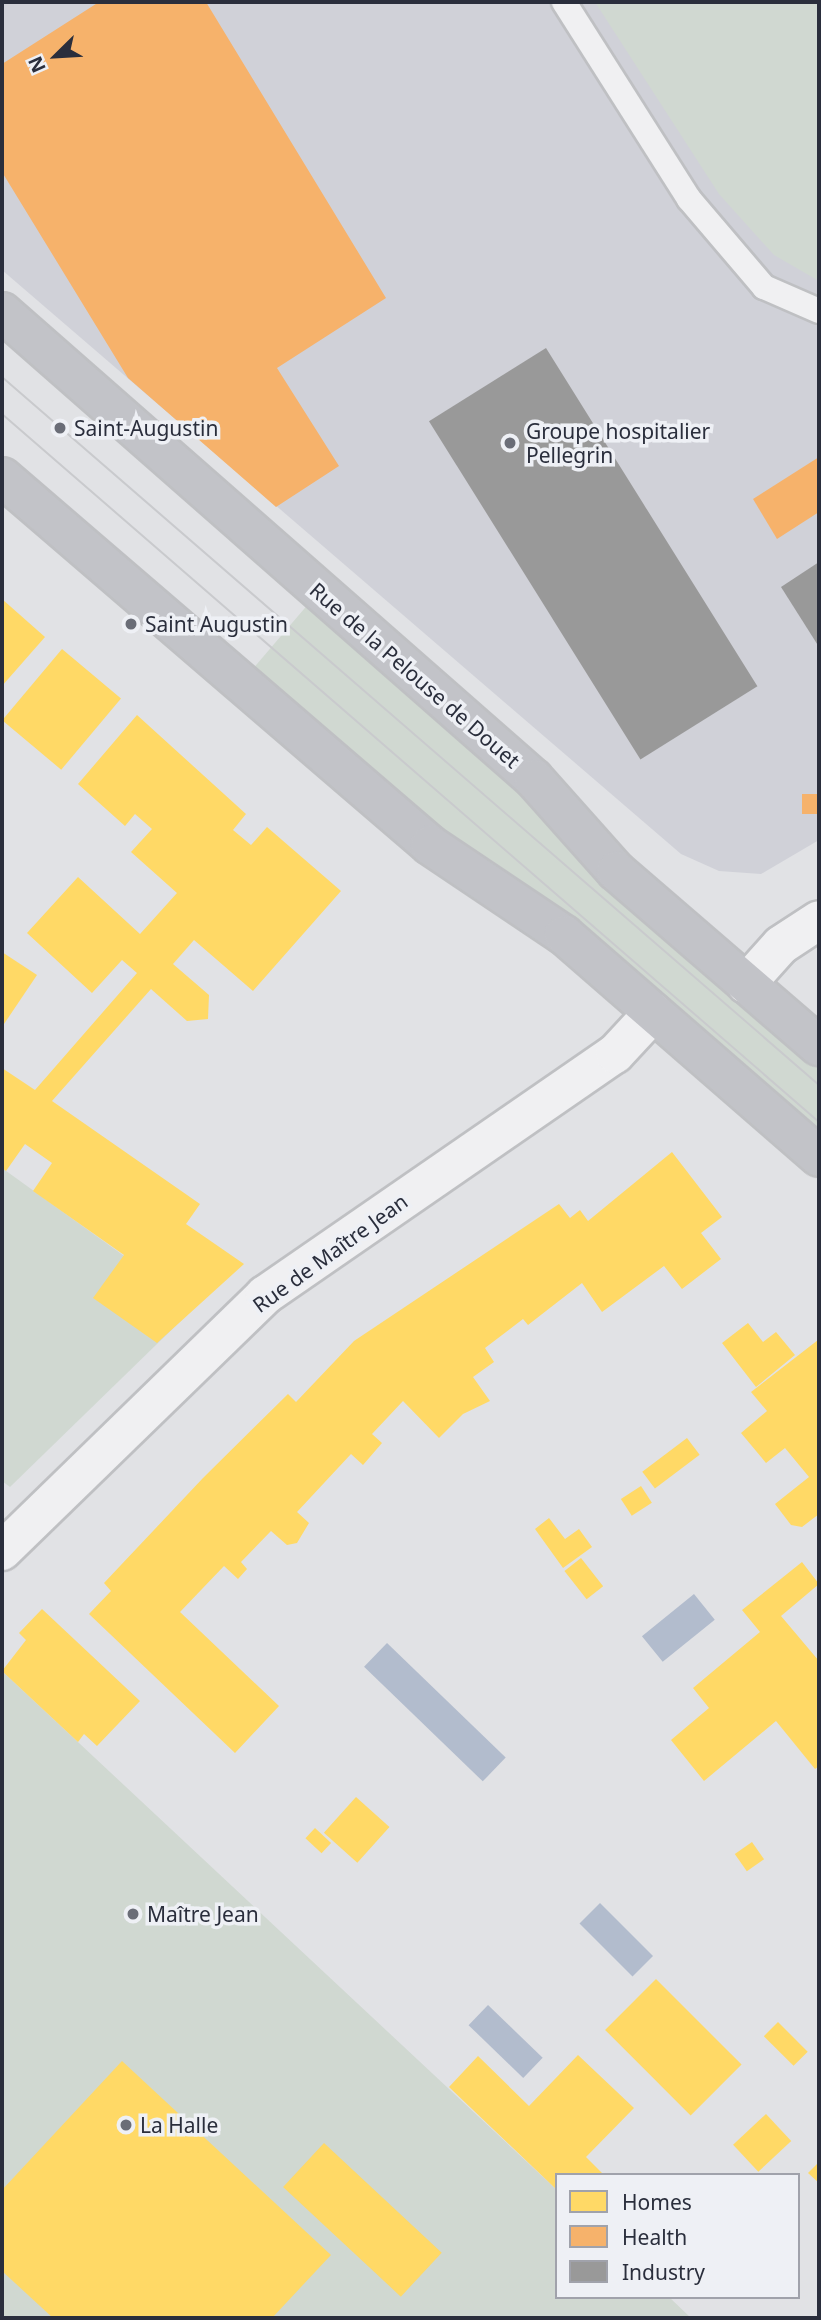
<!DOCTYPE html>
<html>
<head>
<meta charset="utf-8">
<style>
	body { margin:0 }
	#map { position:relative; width:821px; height:2320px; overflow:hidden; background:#e1e2e5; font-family:"Noto Sans",sans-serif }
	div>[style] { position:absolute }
	.built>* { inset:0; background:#d0d1d8 }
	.green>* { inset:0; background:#d0d8d1 }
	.water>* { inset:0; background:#b2bccd; transform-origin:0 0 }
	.homes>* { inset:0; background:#ffd966; transform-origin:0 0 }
	.health>* { inset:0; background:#f6b26b; transform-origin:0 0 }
	.industry>* { inset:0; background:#999; transform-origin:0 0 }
	.roads { filter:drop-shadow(2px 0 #bfc0c3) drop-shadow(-2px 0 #bfc0c3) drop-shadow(0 2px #bfc0c3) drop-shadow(0 -2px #bfc0c3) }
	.lane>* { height:24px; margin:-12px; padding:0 12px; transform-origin:12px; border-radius:12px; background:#f0f0f2 }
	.street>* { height:38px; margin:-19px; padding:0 19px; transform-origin:19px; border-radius:19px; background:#f0f0f2 }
	.secondary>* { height:38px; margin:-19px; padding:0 19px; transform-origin:19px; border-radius:19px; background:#c2c3c8 }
	.tram>* { height:2px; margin:-1px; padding:0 1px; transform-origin:1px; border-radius:1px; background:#c9cacd }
	.dots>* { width:19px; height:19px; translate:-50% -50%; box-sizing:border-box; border:4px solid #eef0f5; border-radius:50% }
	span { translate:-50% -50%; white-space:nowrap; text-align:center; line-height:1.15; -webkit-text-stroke:7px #eef0f5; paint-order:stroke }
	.poi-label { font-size:21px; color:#2a2e3c }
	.left { translate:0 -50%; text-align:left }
	.street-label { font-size:21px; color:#2a2e3c }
	.frame { position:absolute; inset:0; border:4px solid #2a2e3c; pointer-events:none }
	.legend { position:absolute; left:555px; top:2173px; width:245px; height:126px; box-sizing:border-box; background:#eef0f5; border:2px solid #a0a2ab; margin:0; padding:9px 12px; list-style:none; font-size:21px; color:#2a2e3c }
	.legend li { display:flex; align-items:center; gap:14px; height:35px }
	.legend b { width:35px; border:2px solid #a0a2ab }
	.north { position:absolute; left:21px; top:21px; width:70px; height:70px; -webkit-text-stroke:5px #eef0f5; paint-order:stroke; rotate:246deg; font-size:19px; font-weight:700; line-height:28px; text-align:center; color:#2a2e3c }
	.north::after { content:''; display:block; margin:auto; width:24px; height:32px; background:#2a2e3c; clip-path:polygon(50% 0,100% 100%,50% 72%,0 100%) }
</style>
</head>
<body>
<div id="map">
	<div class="built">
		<i style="clip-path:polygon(2px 2px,819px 2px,819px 840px,761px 874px,719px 871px,681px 854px,2px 270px)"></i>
	</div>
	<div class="green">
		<i style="clip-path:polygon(595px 2px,819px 2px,819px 281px,774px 255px,719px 194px)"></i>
		<i style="clip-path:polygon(310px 602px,528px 791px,819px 1064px,819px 1140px,443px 839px,251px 671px)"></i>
		<i style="clip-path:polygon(2px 1168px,195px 1307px,10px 1487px,2px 1481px)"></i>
		<i style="clip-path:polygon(2px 1671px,557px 2190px,557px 2297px,669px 2297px,691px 2318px,2px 2318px)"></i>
	</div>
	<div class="water">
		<i style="left:694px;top:1594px;width:33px;height:67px;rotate:51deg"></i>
		<i style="left:387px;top:1643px;width:165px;height:33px;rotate:44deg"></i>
		<i style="left:600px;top:1903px;width:75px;height:29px;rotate:45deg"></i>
		<i style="left:488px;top:2005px;width:76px;height:28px;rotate:44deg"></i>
	</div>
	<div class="homes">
		<i style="clip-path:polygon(2px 599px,45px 637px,2px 686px)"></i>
		<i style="left:62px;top:649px;width:77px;height:93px;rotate:40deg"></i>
		<i style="clip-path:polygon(137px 715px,246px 814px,233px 830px,251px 845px,267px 827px,341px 891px,253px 991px,194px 940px,173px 964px,209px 995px,208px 1019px,187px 1021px,151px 989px,52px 1101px,200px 1204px,186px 1224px,244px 1264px,157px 1343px,93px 1298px,124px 1255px,33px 1191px,52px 1163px,25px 1144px,6px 1171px,2px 1168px,2px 1068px,35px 1090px,137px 973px,122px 960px,92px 993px,27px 933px,78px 877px,140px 934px,177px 893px,131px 852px,152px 829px,135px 814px,125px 826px,78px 784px)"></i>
		<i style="clip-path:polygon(2px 952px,37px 975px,2px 1027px)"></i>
		<i style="clip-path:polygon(672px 1152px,722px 1217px,701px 1233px,721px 1259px,682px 1289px,664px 1266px,602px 1312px,582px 1283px,528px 1325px,523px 1319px,485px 1348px,494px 1362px,473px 1377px,490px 1401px,463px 1414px,439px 1438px,403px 1401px,372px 1434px,382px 1443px,363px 1465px,351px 1454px,297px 1512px,309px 1523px,297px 1543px,287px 1545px,271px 1531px,241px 1562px,247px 1569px,238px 1579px,224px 1566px,180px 1612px,279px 1706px,235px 1753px,89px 1614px,111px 1591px,104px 1583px,203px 1478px,288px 1394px,296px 1402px,354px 1341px,559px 1204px,570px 1218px,580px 1210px,588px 1221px)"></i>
		<i style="clip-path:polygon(748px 1323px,763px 1342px,776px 1332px,795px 1355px,756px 1387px,722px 1343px)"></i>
		<i style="clip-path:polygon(818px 1340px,819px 1514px,802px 1527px,791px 1525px,775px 1504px,809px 1477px,785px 1448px,766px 1463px,741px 1433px,767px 1411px,751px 1392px)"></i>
		<i style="left:687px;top:1438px;width:21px;height:56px;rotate:53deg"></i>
		<i style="left:641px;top:1486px;width:20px;height:24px;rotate:57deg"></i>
		<i style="clip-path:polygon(549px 1518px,565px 1539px,579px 1529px,592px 1547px,563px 1568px,535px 1529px)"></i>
		<i style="left:581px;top:1558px;width:36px;height:21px;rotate:52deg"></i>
		<i style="clip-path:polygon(802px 1562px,819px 1584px,781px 1616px,819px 1661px,819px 1766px,815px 1769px,776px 1721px,704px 1781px,671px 1740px,709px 1708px,693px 1688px,760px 1632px,742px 1610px)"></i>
		<i style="clip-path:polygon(42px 1609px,140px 1701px,97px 1746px,84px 1734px,78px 1742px,2px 1671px,26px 1640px,19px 1633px)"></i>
		<i style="left:356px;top:1797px;width:45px;height:48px;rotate:42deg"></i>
		<i style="left:315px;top:1828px;width:22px;height:14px;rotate:43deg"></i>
		<i style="left:752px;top:1842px;width:21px;height:21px;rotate:55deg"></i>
		<i style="left:656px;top:1979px;width:121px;height:72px;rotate:45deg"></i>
		<i style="left:778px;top:2022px;width:42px;height:20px;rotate:45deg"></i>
		<i style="clip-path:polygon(578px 2055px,634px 2108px,586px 2157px,604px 2175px,557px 2175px,557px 2190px,449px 2087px,478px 2056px,529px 2106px)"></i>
		<i style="clip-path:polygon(122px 2061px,331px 2255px,272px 2318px,53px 2318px,2px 2271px,2px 2190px)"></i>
		<i style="left:766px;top:2114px;width:37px;height:45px;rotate:47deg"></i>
		<i style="left:324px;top:2143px;width:161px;height:60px;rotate:43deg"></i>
		<i style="clip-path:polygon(819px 2162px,819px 2183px,808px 2173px)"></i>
	</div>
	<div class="health">
		<i style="clip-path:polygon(99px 2px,206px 2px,386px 298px,277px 368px,339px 466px,276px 507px,128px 378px,2px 172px,2px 64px)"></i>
		<i style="clip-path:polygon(819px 457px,819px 512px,777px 539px,753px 499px)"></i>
		<i style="left:819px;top:794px;width:20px;height:17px;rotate:90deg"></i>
	</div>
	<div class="industry">
		<i style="left:546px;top:348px;width:399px;height:138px;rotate:58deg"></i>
		<i style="clip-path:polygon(819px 562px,819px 647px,781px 587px)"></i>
	</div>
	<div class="roads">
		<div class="lane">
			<i style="left:564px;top:2px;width:233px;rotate:57.6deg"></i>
			<i style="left:689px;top:199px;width:116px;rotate:49.6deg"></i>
			<i style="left:764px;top:287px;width:60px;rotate:23.6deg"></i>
		</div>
		<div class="street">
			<i style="left:746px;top:984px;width:52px;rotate:-48.1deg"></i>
			<i style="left:781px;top:945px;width:45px;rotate:-33.3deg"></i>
			<i style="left:2px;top:1551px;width:367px;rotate:-44.2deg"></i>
			<i style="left:265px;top:1295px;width:425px;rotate:-34.6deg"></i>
			<i style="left:615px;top:1054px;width:56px;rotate:-47.2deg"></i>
		</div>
		<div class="secondary">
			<i style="left:2px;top:312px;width:708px;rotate:41.28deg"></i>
			<i style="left:534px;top:779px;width:123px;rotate:48.3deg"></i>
			<i style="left:616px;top:871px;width:268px;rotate:40.8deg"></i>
			<i style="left:2px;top:477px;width:564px;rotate:40.69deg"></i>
			<i style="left:430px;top:845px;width:161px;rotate:33.9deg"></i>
			<i style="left:564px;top:935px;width:338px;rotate:41deg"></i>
		</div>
	</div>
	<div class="tram">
		<i style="left:2px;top:377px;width:1081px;rotate:40.91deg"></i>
		<i style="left:2px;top:414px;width:1081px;rotate:40.91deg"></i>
	</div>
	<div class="dots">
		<i style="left:60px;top:428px;background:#6a6d77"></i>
		<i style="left:510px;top:443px;background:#6a6d77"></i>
		<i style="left:131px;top:624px;background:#6a6d77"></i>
		<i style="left:133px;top:1914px;background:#6a6d77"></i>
		<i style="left:126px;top:2125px;background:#6a6d77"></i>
	</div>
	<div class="poi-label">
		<span class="left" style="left:74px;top:428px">Saint-Augustin</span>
		<span class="left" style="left:526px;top:443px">Groupe hospitalier<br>Pellegrin</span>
		<span class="left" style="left:145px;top:624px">Saint Augustin</span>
		<span class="left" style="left:147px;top:1914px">Maître Jean</span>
		<span class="left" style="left:140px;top:2125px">La Halle</span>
	</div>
	<div class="street-label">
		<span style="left:415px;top:675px;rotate:41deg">Rue de la Pelouse de Douet</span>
		<span style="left:330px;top:1253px;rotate:-36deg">Rue de Maître Jean</span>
	</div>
	<div class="frame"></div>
	<ul class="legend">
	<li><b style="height:19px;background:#ffd966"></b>Homes</li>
	<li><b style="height:19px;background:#f6b26b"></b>Health</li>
	<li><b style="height:19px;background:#999"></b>Industry</li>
	</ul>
	<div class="north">N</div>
</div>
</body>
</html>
